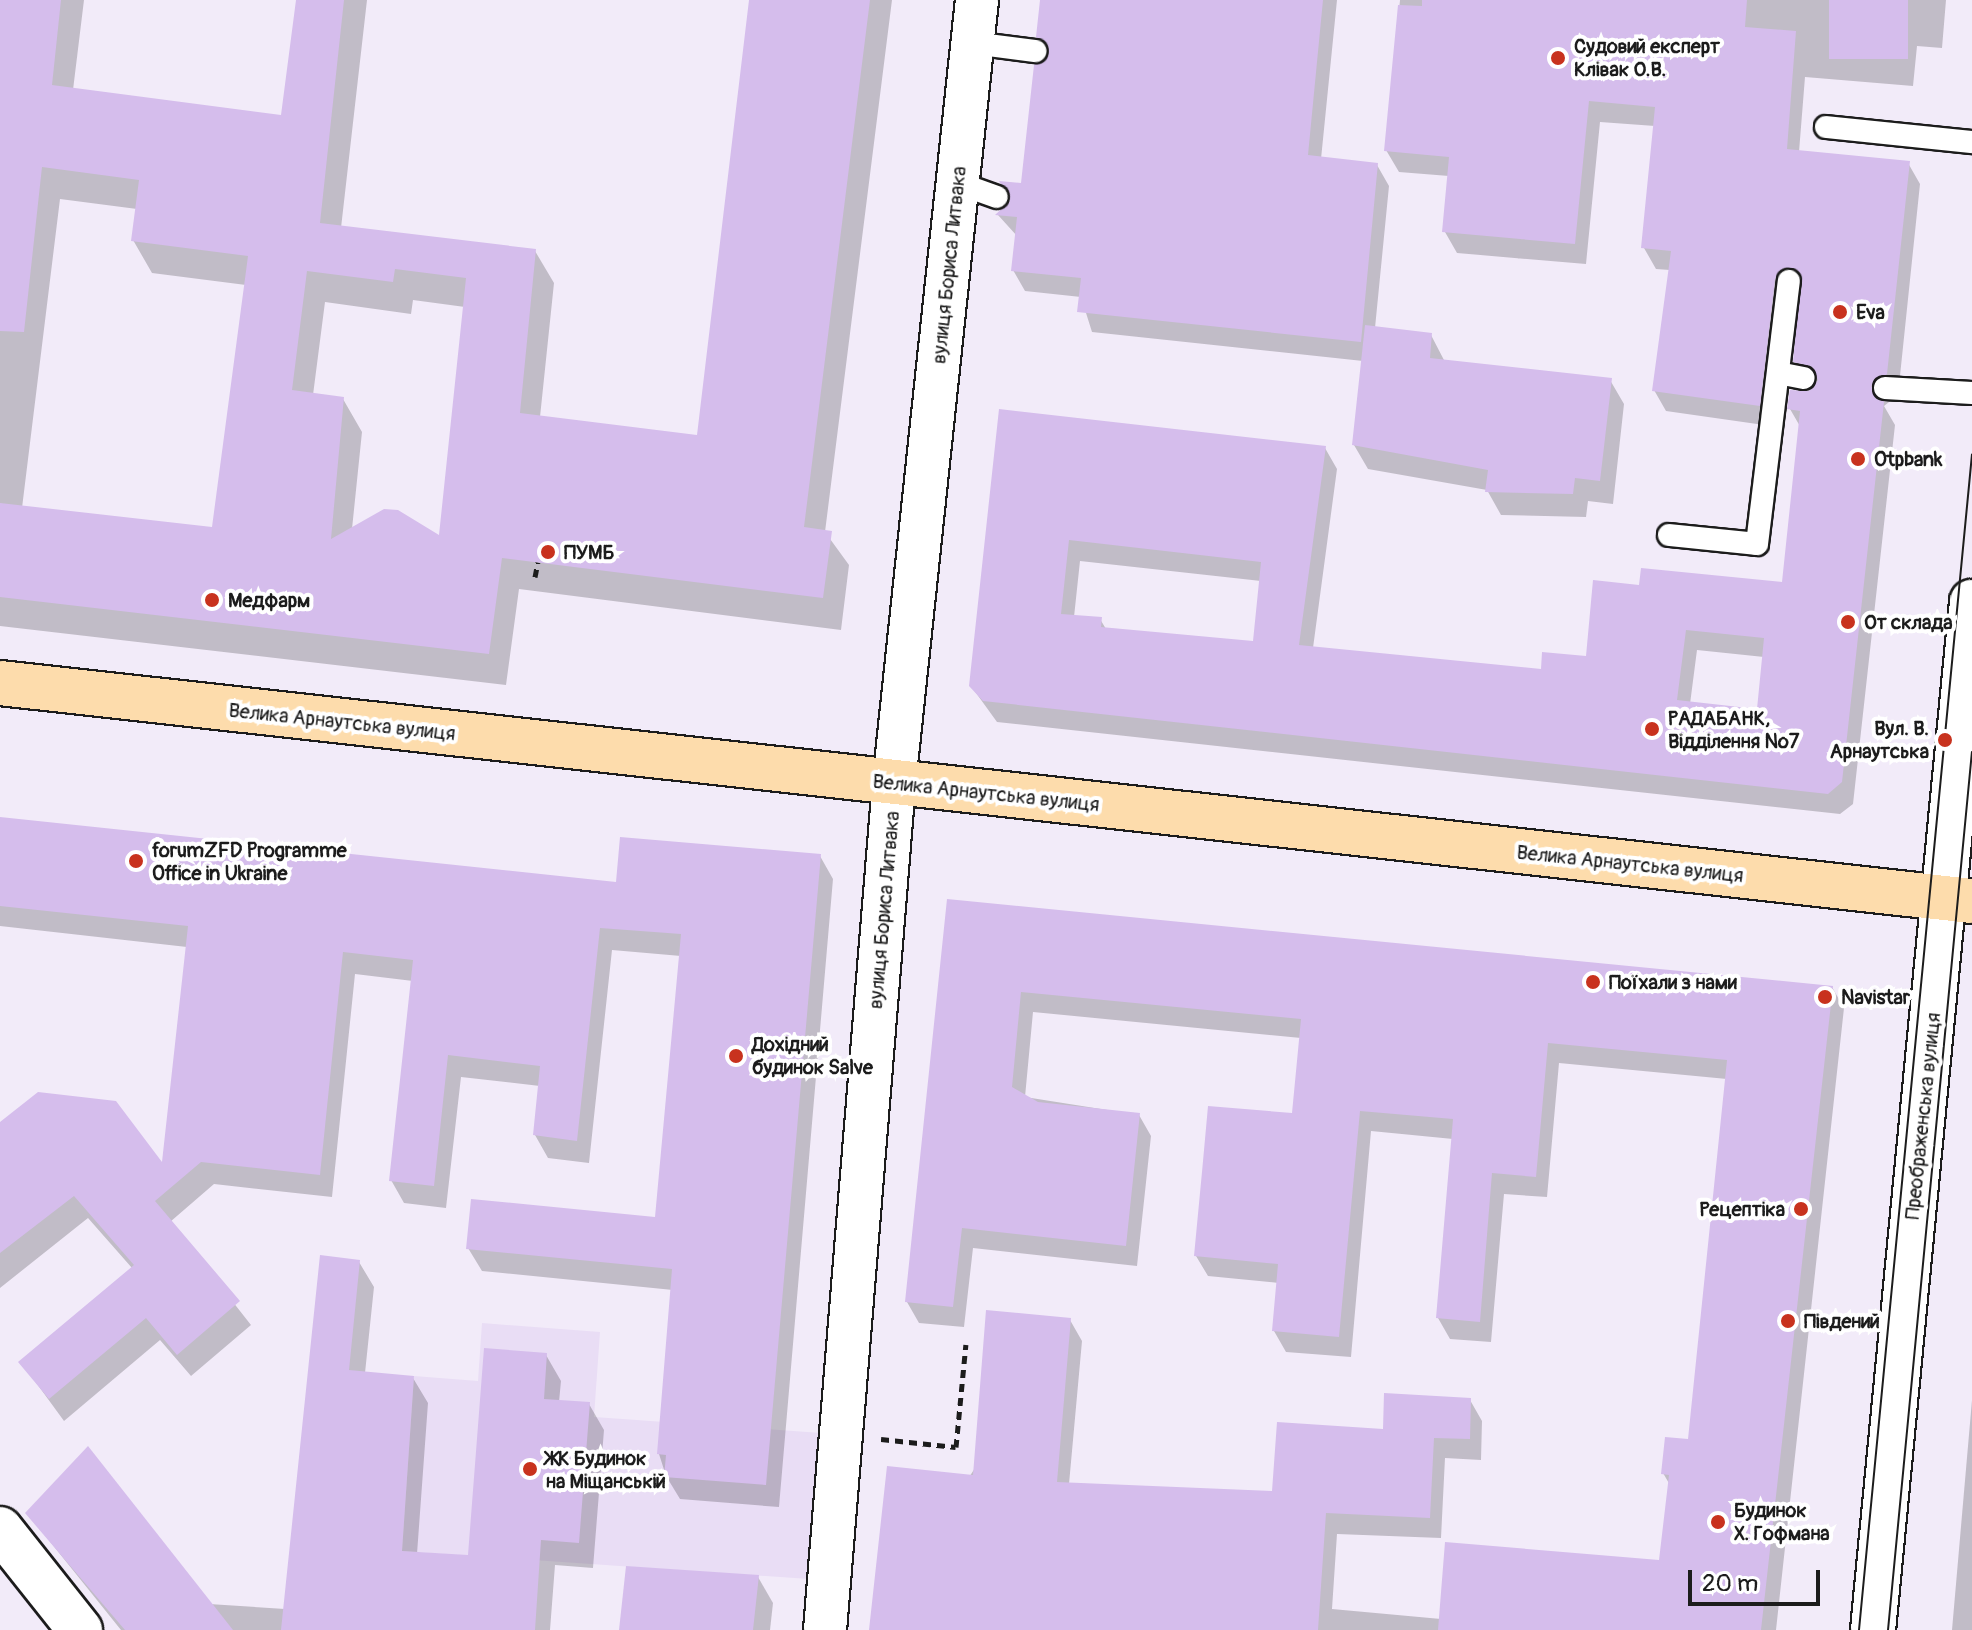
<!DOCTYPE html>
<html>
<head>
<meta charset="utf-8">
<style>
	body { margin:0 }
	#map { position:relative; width:1972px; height:1630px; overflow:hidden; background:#f2ebf9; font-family:Pangolin,sans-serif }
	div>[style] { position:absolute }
	.built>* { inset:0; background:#e9ddf5 }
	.shadow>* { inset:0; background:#0003 }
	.building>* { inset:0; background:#d5bdec; transform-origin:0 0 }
	.path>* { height:5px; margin-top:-2.5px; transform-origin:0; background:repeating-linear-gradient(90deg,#1c1c1c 0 8px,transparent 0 14px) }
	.roads { filter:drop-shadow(2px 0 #1c1c1c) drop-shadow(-2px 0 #1c1c1c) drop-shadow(0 2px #1c1c1c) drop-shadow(0 -2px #1c1c1c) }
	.service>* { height:22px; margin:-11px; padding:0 11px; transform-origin:11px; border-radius:11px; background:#fff }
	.minor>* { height:42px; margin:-21px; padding:0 21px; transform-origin:21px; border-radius:21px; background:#fff }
	.secondary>* { height:44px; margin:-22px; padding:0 22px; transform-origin:22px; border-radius:22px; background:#fff }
	.primary>* { height:44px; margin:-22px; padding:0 22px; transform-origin:22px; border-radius:22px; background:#fddcac }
	.tram>* { height:2px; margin:-1px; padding:0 1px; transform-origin:1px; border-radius:1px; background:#1c1c1c }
	.dots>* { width:22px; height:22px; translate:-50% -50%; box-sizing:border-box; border:4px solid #fff; border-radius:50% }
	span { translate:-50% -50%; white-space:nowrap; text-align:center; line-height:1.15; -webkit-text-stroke:8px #fff; paint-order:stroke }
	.poi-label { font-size:20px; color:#1c1c1c; font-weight:700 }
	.left { translate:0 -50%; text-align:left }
	.right { translate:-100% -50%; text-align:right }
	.street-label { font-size:20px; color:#1c1c1c }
	.scale { position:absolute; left:1688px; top:1570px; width:132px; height:36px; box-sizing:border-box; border:4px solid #1c1c1c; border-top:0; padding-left:10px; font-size:24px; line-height:28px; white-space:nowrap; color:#1c1c1c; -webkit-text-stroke:6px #fff; paint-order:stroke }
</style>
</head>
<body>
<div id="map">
	<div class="built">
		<i style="clip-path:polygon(482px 1323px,600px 1332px,594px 1417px,835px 1434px,824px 1580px,402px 1551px,414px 1376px,478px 1381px)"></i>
	</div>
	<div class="shadow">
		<i style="clip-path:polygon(evenodd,0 0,84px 0,73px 90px,283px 117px,298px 0,367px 0,341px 228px,535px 251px,554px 283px,540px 417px,698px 437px,751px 0,892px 0,825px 532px,849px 565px,841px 630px,519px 589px,506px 685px,0 626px,0 0,60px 199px,137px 209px,133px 240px,152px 273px,246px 285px,214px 529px,22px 508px,60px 199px,0 0,413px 300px,465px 307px,440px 539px,352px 529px,362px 432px,343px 399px,313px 395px,325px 302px,411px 314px,413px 300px)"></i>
		<i style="clip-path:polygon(1042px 0,1337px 0,1321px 159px,1377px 165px,1389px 186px,1375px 328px,1431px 335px,1445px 362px,1610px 380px,1624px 404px,1613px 504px,1588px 501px,1586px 517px,1501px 515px,1487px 490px,1368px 469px,1354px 445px,1363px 361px,1092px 332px,1081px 297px,1025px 291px,1013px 270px,1017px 236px,998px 215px,1023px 185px,1049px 56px,1038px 37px)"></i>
		<i style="clip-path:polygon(evenodd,1400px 0,1946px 0,1942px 48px,1917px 46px,1913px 86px,1805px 77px,1799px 152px,1908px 163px,1920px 184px,1898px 395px,1884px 406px,1895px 425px,1853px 804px,1840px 814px,997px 722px,971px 686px,1000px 411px,1325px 448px,1337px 469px,1313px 648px,1542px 671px,1587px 658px,1641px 587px,1784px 584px,1801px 428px,1790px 409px,1816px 385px,1795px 361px,1803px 287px,1786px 300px,1771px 426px,1666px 411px,1654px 390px,1670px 270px,1656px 269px,1644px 248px,1655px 126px,1600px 122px,1586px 264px,1457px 253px,1445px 232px,1449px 176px,1399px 172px,1386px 150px,1400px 0,1080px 561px,1261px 581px,1255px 643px,1106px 629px,1100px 619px,1074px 617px,1080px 561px,1400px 0,1697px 650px,1764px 657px,1758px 711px,1690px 704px,1697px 650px)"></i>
		<i style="clip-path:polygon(0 819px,618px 884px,820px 856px,833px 879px,779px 1507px,680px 1499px,666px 1476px,659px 1454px,673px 1290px,482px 1271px,468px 1248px,657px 1219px,681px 956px,612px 950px,589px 1163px,548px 1158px,535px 1135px,540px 1086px,461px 1077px,446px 1208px,404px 1203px,391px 1180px,413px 981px,355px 974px,332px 1197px,214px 1184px,170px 1222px,251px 1325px,191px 1376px,160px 1340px,64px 1421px,21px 1362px,132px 1268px,88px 1218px,0 1288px,0 1125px,164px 1167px,187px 947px,0 926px)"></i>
		<i style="clip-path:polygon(949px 901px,1832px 987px,1844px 1008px,1776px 1630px,871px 1630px,1070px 1320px,1082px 1341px,1069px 1484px,1274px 1493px,1385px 1431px,1470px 1400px,1482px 1421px,1481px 1460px,1445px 1458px,1441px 1538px,1337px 1534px,1332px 1609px,1441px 1619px,1661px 1562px,1670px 1485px,1663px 1473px,1690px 1441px,1727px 1079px,1559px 1063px,1547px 1197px,1504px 1194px,1491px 1342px,1450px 1339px,1438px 1318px,1453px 1139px,1371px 1131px,1351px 1357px,1286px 1352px,1274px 1331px,1279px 1283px,1208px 1276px,1196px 1256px,1293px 1115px,1301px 1038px,1033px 1012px,1025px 1097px,1139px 1115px,1151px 1136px,1137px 1266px,973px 1248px,964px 1327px,919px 1323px,907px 1302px)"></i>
		<i style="clip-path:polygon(359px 1262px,374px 1287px,365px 1373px,413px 1378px,428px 1403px,417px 1554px,470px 1557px,546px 1355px,561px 1381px,559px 1402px,589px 1404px,604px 1430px,593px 1568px,555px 1565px,550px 1630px,121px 1630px,27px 1513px,209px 1604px,285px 1609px)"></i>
		<i style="clip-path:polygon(1972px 1400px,1972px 1630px,1952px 1630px)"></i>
		<i style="clip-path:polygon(758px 1577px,773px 1603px,770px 1630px,621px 1630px)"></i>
	</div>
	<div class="building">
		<i style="clip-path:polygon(evenodd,0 0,61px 0,52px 85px,281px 115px,296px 0,344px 0,320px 223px,536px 249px,520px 413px,697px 435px,749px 0,870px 0,804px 527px,832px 531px,823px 598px,502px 558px,489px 654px,0 597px,0 503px,212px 527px,248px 256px,131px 241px,139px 180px,42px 167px,24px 332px,0 331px,0 0,395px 269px,466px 278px,439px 535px,398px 510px,384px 509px,331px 539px,344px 397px,292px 390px,307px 271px,393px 282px,395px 269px)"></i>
		<i style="clip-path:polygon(1040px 0,1323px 0,1308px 155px,1378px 163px,1361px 342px,1077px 312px,1081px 278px,1011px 271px,1017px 217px,995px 215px,1010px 201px,999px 181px,1021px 183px,1034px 65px,1049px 54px,1036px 37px)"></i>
		<i style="clip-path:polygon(evenodd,1422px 0,1747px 0,1745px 27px,1796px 31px,1787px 149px,1910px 161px,1887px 374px,1871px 386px,1884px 402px,1842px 782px,1828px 794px,983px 701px,969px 686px,999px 409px,1326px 446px,1299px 645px,1541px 669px,1542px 652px,1586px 656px,1593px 580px,1639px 585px,1641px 568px,1782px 582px,1800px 411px,1787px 409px,1790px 390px,1809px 391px,1818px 380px,1812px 367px,1793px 362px,1801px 275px,1784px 268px,1775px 279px,1760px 406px,1652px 391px,1671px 251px,1641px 248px,1655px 107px,1589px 101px,1575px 244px,1442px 232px,1449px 157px,1384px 151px,1398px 5px,1422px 6px,1422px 0,1069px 540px,1261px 562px,1253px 641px,1101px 627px,1102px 617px,1061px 614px,1069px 540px,1422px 0,1686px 630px,1764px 638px,1757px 709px,1677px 700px,1686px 630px)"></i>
		<i style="left:1829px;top:0;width:79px;height:59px"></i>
		<i style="clip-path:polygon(1365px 325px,1432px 333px,1430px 358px,1612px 378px,1600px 481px,1575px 478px,1573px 494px,1485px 492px,1488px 470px,1352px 445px)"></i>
		<i style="clip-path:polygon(0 817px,616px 882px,620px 837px,821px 854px,766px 1485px,664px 1477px,666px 1455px,657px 1454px,672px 1269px,466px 1249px,471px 1199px,655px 1217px,681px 934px,600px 928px,577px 1141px,533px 1135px,540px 1066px,448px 1055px,434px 1186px,389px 1181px,413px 960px,343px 952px,320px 1175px,201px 1162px,155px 1201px,240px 1301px,177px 1355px,146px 1318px,49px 1399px,18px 1362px,134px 1265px,74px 1196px,0 1253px,0 1122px,38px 1092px,116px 1101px,162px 1162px,188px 926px,0 906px)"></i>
		<i style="clip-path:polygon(947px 899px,1833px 986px,1761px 1630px,1438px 1630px,1445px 1542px,1659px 1560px,1669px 1475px,1661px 1474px,1665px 1437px,1688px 1439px,1727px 1060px,1548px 1043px,1536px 1177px,1492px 1173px,1480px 1322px,1436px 1318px,1453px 1119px,1360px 1111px,1339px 1337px,1272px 1331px,1278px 1264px,1194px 1256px,1202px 1172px,1208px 1106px,1292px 1113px,1301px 1019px,1021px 992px,1012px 1087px,1038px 1102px,1140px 1113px,1126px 1246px,962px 1228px,953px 1307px,905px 1302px)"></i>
		<i style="clip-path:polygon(320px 1255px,360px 1260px,349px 1370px,414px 1376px,402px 1551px,468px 1555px,484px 1348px,547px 1353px,544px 1399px,590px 1402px,579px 1543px,541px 1540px,535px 1630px,281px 1630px)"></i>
		<i style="clip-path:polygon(986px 1310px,1071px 1318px,1057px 1482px,1272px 1491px,1277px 1422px,1383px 1429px,1384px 1393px,1471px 1398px,1470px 1439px,1434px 1438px,1430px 1518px,1326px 1513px,1318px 1630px,869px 1630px,887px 1466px,973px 1475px)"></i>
		<i style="clip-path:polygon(88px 1446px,233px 1630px,125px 1630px,25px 1513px)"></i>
		<i style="clip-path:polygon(626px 1566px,759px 1575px,753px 1630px,619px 1630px)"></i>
	</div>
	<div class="path">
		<i style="left:535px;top:577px;width:15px;rotate:-79deg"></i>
		<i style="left:881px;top:1439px;width:75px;rotate:6.1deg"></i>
		<i style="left:956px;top:1447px;width:103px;rotate:-84.5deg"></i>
	</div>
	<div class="roads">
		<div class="service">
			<i style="left:973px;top:43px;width:63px;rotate:7.4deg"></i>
			<i style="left:1826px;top:127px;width:147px;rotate:5.9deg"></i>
			<i style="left:958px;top:183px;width:41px;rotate:19.7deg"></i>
			<i style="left:1778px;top:373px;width:26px;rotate:11deg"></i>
			<i style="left:1885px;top:388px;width:87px;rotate:3.3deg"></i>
			<i style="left:1669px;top:535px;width:88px;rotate:5.8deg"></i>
			<i style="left:1757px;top:544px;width:265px;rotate:-83.1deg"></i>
		</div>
		<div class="minor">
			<i style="left:825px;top:1630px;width:850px;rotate:-85.34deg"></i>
			<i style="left:894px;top:783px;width:787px;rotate:-83.95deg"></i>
		</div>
		<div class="secondary">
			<i style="left:0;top:1529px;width:129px;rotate:51.6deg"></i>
			<i style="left:1873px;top:1630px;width:1033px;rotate:-84.5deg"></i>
		</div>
		<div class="primary">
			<i style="left:0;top:683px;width:1984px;rotate:6.31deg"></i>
		</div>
	</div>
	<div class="tram">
		<i style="left:1859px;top:1630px;width:1181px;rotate:-84.51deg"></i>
		<i style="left:1888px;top:1630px;width:882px;rotate:-84.54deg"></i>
	</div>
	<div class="dots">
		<i style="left:1558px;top:58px;background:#c8321e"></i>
		<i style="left:1840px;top:312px;background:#c8321e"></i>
		<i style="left:1858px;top:459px;background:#c8321e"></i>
		<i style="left:548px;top:552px;background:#c8321e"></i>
		<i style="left:212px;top:600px;background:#c8321e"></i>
		<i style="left:1848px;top:622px;background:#c8321e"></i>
		<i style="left:1652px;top:729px;background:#c8321e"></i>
		<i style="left:1945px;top:740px;background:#c8321e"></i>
		<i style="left:136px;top:861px;background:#c8321e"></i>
		<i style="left:1593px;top:982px;background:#c8321e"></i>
		<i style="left:1825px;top:997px;background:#c8321e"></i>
		<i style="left:736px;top:1056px;background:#c8321e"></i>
		<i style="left:1801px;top:1209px;background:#c8321e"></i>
		<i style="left:1788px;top:1321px;background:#c8321e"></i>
		<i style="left:530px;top:1469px;background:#c8321e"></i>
		<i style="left:1718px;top:1522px;background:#c8321e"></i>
	</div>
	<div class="poi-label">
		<span class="left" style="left:1574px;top:58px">Судовий експерт<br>Клівак О.В.</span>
		<span class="left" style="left:1856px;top:312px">Eva</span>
		<span class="left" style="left:1874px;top:459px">Otpbank</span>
		<span class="left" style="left:564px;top:552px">ПУМБ</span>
		<span class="left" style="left:228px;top:600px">Медфарм</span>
		<span class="left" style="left:1864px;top:622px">От склада</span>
		<span class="left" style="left:1668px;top:730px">РАДАБАНК,<br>Відділення №7</span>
		<span class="right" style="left:1929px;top:740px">Вул. В.<br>Арнаутська</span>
		<span class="left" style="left:152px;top:862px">forumZFD Programme<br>Office in Ukraine</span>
		<span class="left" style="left:1609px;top:982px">Поїхали з нами</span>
		<span class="left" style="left:1841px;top:997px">Navistar</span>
		<span class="left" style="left:752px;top:1056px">Дохідний<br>будинок Salve</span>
		<span class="right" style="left:1785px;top:1209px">Рецептіка</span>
		<span class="left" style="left:1804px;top:1321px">Південий</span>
		<span class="left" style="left:546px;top:1470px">ЖК Будинок<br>на Міщанській</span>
		<span class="left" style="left:1734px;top:1522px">Будинок<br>Х. Гофмана</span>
	</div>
	<div class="street-label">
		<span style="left:949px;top:265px;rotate:-84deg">вулиця Бориса Литвака</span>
		<span style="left:342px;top:722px;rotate:6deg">Велика Арнаутська вулиця</span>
		<span style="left:986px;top:793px;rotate:6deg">Велика Арнаутська вулиця</span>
		<span style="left:1630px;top:864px;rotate:6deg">Велика Арнаутська вулиця</span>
		<span style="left:884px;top:910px;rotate:-85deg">вулиця Бориса Литвака</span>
		<span style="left:1923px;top:1116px;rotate:-84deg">Преображенська вулиця</span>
	</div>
	<div class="scale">20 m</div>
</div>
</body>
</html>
